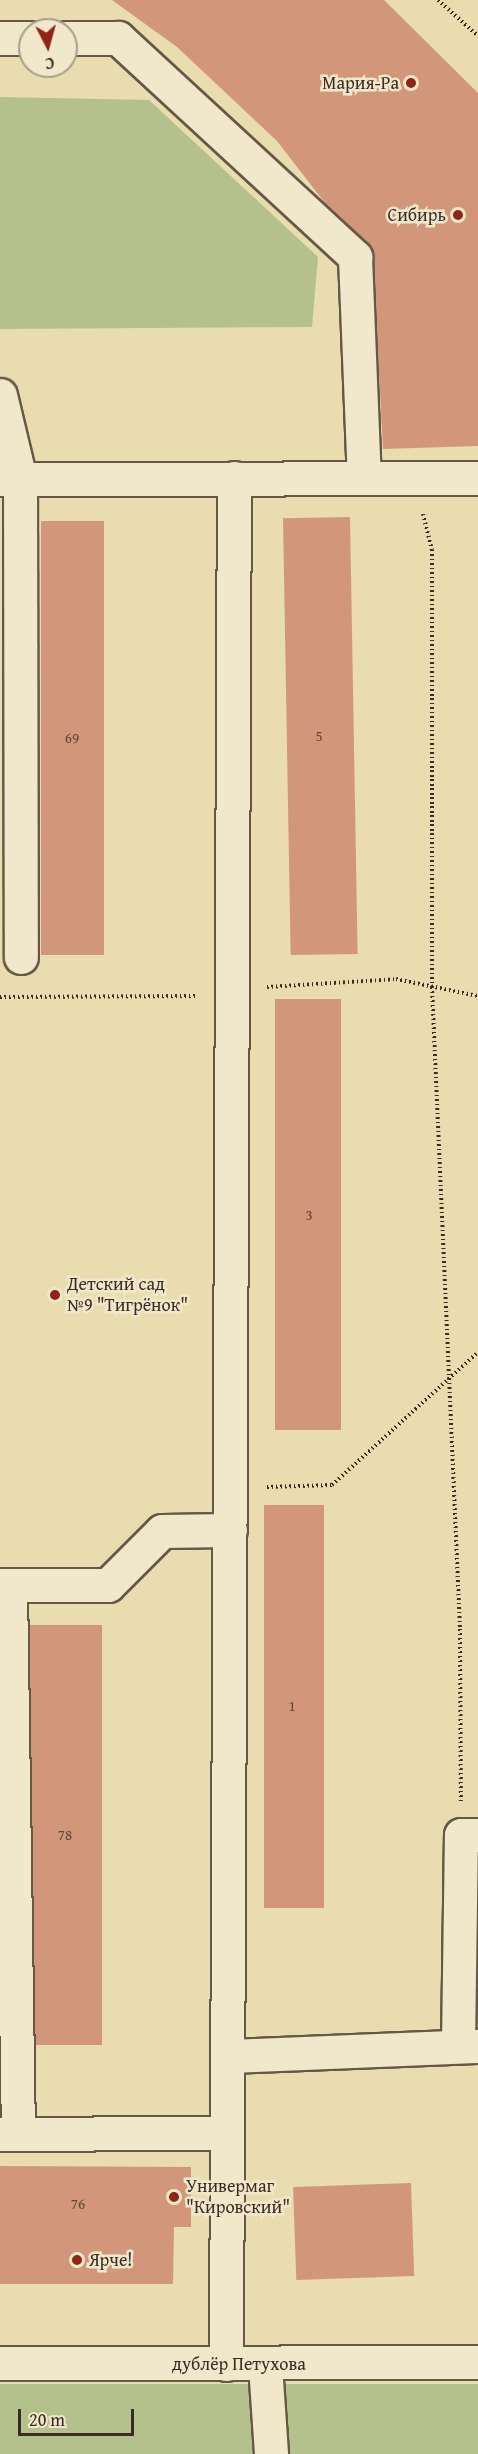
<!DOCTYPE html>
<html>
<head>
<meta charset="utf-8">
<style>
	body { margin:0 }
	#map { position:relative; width:478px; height:2454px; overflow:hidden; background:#e9dcaf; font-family:"Gentium Book Plus",serif }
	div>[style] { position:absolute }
	.green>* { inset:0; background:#b4c18c; transform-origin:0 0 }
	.building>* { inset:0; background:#d2977b; transform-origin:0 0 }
	.path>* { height:4px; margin-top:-2px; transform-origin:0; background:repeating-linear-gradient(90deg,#3b2c23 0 1.5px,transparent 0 4.5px) }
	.roads { filter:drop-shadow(2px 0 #665846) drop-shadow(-2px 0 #665846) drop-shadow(0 2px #665846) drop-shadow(0 -2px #665846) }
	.minor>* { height:33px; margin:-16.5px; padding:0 16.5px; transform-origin:16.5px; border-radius:16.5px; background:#f1e8cb }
	.dots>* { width:16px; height:16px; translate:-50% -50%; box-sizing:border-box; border:3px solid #f1e8cb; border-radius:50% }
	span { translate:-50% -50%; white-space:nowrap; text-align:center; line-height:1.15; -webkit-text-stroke:5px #f1e8cb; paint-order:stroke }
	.number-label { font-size:15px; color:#614739 }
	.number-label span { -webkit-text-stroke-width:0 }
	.poi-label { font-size:18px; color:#3b2c23 }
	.right { translate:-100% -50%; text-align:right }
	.left { translate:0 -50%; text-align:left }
	.street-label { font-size:18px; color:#3b2c23 }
	.north { position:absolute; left:18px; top:18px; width:60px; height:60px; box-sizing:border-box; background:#f1e8cb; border:2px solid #a89d88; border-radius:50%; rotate:174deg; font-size:16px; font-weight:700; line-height:24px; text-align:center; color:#3b2c23 }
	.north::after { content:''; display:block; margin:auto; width:21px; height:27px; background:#8f2418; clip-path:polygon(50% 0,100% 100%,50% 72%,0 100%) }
	.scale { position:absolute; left:18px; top:2409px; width:116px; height:27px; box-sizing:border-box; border:3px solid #3b2c23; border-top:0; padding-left:8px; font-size:18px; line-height:21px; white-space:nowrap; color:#3b2c23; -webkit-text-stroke:4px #f1e8cb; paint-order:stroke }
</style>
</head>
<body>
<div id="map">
	<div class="green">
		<i style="clip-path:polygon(0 97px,149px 100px,318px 257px,312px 327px,0 329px)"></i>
		<i style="left:0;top:2384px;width:478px;height:70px"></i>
	</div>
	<div class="building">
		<i style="clip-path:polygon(112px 0,384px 0,478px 93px,478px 446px,383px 449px,373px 265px,277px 141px,177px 47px)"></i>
		<i style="left:350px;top:517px;width:437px;height:67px;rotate:89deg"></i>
		<i style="left:41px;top:521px;width:63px;height:434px"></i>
		<i style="left:341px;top:999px;width:431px;height:66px;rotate:90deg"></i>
		<i style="left:264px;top:1505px;width:60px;height:403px"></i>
		<i style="left:27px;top:1625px;width:75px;height:420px"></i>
		<i style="clip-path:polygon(0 2166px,191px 2167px,191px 2227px,174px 2227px,173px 2284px,0 2284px)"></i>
		<i style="left:411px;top:2183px;width:93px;height:118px;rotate:88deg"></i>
	</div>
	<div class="path">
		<i style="left:438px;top:0;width:54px;rotate:42deg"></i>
		<i style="left:423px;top:514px;width:37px;rotate:76deg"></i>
		<i style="left:432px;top:550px;width:437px;rotate:90deg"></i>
		<i style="left:432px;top:987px;width:643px;rotate:87.5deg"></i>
		<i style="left:460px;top:1629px;width:172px;rotate:89.7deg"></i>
		<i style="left:267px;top:987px;width:129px;rotate:-3.5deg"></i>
		<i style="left:396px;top:979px;width:84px;rotate:11.7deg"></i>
		<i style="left:0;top:997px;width:197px;rotate:-0.3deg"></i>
		<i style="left:267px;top:1487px;width:65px;rotate:-1.8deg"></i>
		<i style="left:332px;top:1485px;width:197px;rotate:-42.3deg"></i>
	</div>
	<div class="roads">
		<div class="minor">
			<i style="left:0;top:38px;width:30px"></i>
			<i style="left:66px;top:38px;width:52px"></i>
			<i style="left:118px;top:38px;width:323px;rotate:42.7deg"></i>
			<i style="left:355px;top:257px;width:221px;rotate:87.7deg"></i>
			<i style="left:0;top:395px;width:86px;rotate:76.6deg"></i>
			<i style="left:20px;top:479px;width:478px;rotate:89.9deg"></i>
			<i style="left:0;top:479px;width:478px;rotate:-0.1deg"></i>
			<i style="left:0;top:1585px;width:108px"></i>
			<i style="left:108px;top:1585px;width:76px;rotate:-45deg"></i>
			<i style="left:162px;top:1531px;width:68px;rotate:-0.8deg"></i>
			<i style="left:10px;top:1585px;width:549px;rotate:89.17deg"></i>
			<i style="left:458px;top:2046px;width:211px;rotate:-89.2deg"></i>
			<i style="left:461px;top:1835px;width:17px"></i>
			<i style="left:228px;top:2056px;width:250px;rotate:-2.3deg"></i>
			<i style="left:0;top:2134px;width:227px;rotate:-0.3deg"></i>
			<i style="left:0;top:2363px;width:478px;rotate:-0.1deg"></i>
			<i style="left:226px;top:2364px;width:1886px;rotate:-89.76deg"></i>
			<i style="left:265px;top:2365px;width:89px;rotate:86.1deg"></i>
		</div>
	</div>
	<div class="dots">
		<i style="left:411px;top:83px;background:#8f2418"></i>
		<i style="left:458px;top:215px;background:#8f2418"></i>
		<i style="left:55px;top:1295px;background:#8f2418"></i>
		<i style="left:174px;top:2197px;background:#8f2418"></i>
		<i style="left:77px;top:2260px;background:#8f2418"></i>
	</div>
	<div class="number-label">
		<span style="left:319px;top:736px">5</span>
		<span style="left:72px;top:738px">69</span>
		<span style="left:309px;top:1215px">3</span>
		<span style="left:292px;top:1706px">1</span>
		<span style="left:65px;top:1835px">78</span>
		<span style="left:78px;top:2204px">76</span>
	</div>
	<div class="poi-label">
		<span class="right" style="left:399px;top:83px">Мария-Ра</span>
		<span class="right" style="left:446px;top:215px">Сибирь</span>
		<span class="left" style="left:67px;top:1295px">Детский сад<br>№9 "Тигрёнок"</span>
		<span class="left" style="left:186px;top:2197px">Универмаг<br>"Кировский"</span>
		<span class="left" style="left:89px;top:2260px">Ярче!</span>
	</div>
	<div class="street-label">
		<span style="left:239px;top:2364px">дублёр Петухова</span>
	</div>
	<div class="north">С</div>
	<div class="scale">20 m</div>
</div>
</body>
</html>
